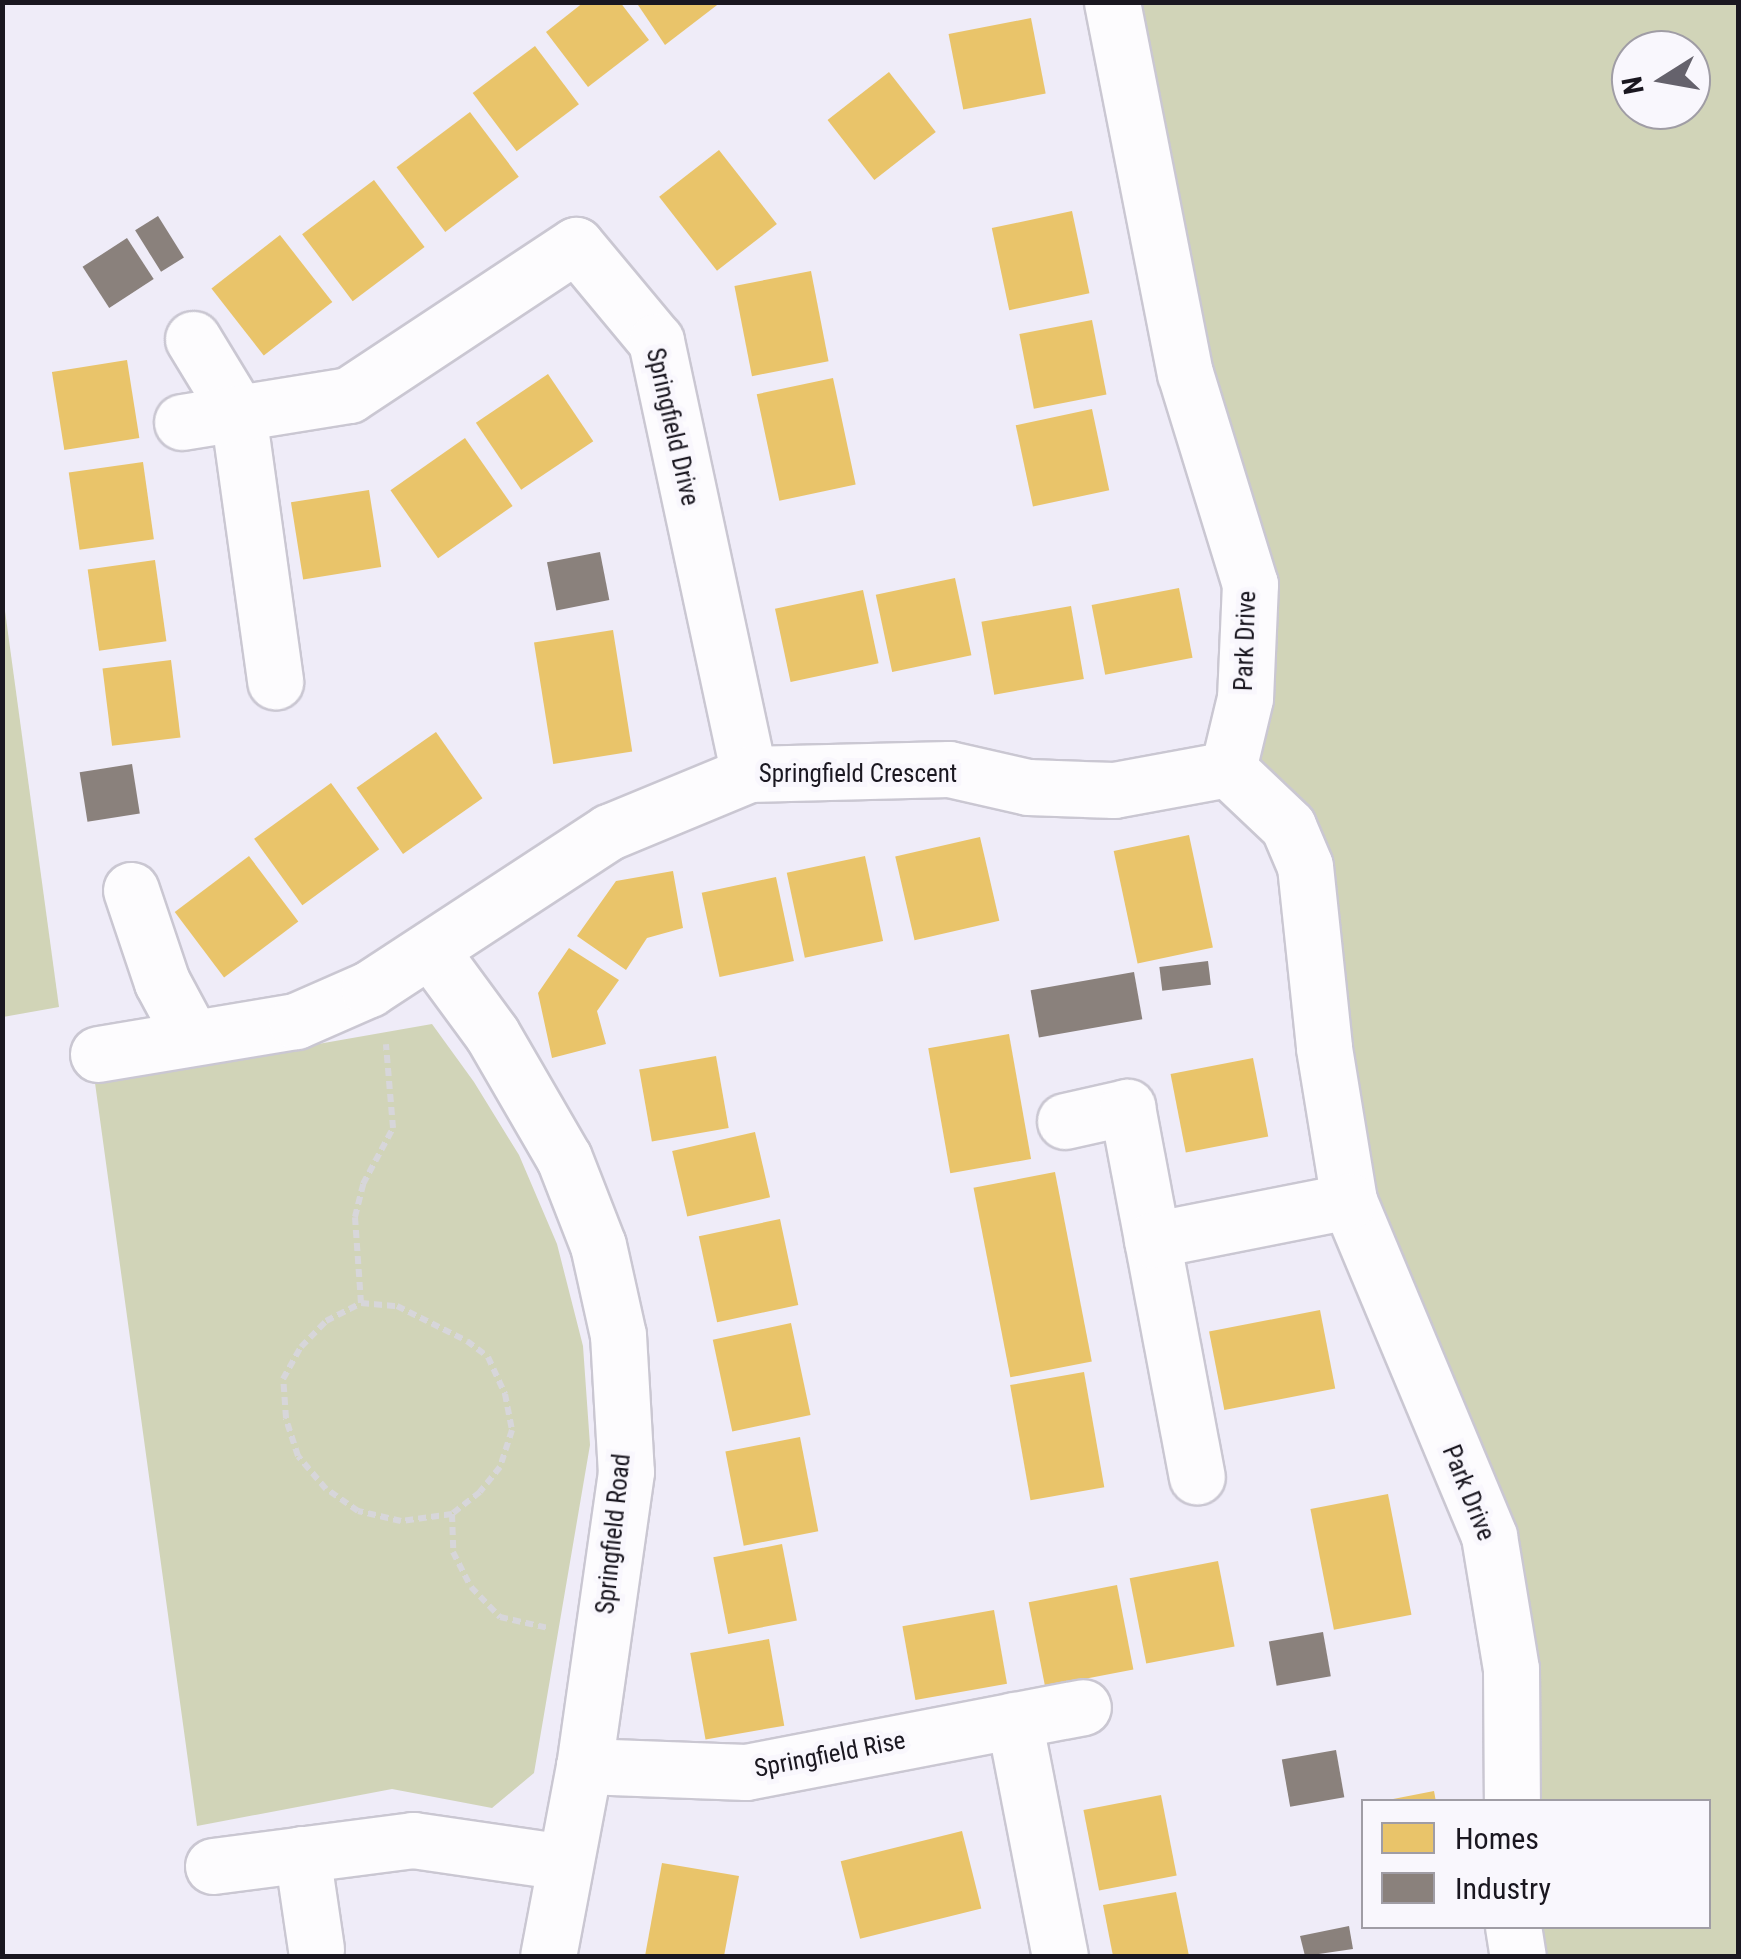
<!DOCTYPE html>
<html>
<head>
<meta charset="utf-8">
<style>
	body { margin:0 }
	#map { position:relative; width:1741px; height:1959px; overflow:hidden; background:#efecf8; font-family:"Roboto Condensed",sans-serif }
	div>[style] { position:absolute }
	.green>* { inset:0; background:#d1d4b8 }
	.forest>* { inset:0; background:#d1d4b7 }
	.homes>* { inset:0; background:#e9c46a; transform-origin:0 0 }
	.industry>* { inset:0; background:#8a817c; transform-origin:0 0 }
	.path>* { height:6px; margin-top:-3px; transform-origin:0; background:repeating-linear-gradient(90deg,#d7d6da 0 8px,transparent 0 13px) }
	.roads { filter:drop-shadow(2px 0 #cac7d2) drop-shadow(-2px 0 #cac7d2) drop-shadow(0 2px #cac7d2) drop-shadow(0 -2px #cac7d2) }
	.minor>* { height:55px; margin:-27.5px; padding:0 27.5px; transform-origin:27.5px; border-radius:27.5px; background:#fdfcfe }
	span { translate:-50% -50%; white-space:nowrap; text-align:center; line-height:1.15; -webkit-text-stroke:10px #f9f7fd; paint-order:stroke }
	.street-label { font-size:25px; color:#1a1720 }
	.frame { position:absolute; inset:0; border:5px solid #1a1720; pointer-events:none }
	.legend { position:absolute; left:1361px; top:1799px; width:350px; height:130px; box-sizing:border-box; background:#f9f7fd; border:2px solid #a09da5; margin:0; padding:12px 18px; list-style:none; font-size:30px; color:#1a1720 }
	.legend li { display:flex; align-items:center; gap:20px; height:50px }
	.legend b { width:50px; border:2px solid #a09da5 }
	.north { position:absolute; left:1611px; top:30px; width:100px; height:100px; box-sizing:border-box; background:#f9f7fd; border:2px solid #a09da5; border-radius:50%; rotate:259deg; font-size:28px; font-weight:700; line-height:40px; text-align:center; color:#1a1720 }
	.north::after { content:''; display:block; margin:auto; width:35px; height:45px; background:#65626c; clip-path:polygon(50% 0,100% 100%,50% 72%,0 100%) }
</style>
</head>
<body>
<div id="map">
	<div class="green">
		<i style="clip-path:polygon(evenodd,1112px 3px,1738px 3px,1738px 1956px,1518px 1956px,1513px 1927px,1708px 1926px,1708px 1802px,1512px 1801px,1511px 1669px,1385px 1287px,1305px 866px,1228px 769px,1245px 698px,1112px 3px,1631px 50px,1691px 50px,1691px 110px,1631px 110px,1631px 50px)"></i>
		<i style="clip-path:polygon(432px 1024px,474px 1082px,519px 1155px,557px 1244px,583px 1346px,590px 1445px,534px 1773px,492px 1808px,392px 1789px,197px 1826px,95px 1083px)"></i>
	</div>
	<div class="forest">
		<i style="clip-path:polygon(2px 589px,59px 1007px,3px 1017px,2px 1017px)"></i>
	</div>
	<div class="homes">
		<i style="clip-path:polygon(584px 2px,620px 2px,649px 40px,588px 87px,546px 32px)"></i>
		<i style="clip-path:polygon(636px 2px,721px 2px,665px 45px)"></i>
		<i style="left:1031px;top:18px;width:77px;height:84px;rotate:79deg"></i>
		<i style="left:535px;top:46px;width:73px;height:78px;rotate:53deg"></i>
		<i style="left:889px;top:72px;width:76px;height:78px;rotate:52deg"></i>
		<i style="left:470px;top:112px;width:81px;height:92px;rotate:53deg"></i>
		<i style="left:719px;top:150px;width:94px;height:76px;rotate:52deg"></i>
		<i style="left:374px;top:180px;width:84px;height:90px;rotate:53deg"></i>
		<i style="left:1072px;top:211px;width:84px;height:82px;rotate:78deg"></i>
		<i style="left:280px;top:235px;width:85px;height:87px;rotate:52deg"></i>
		<i style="left:811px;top:271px;width:92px;height:78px;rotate:79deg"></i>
		<i style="left:1092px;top:320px;width:76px;height:74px;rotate:79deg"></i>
		<i style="left:127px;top:360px;width:79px;height:76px;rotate:81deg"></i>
		<i style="left:548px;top:374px;width:81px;height:87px;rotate:56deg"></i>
		<i style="left:833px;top:378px;width:109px;height:78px;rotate:78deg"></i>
		<i style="left:1092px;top:409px;width:83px;height:78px;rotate:78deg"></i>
		<i style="left:465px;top:438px;width:83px;height:91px;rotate:55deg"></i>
		<i style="left:143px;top:462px;width:78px;height:75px;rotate:82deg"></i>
		<i style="left:369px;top:490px;width:78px;height:79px;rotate:81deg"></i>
		<i style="left:155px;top:560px;width:82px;height:68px;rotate:82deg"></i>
		<i style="left:955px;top:578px;width:79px;height:81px;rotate:78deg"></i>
		<i style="left:1179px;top:588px;width:71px;height:89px;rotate:79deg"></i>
		<i style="left:863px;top:590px;width:75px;height:90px;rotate:78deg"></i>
		<i style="left:1071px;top:606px;width:74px;height:91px;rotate:80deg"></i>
		<i style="left:613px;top:630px;width:123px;height:80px;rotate:81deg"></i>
		<i style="left:171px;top:660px;width:78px;height:69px;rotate:83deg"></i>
		<i style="left:436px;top:732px;width:81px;height:97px;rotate:55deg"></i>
		<i style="left:331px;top:783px;width:82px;height:95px;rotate:54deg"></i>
		<i style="left:1189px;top:835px;width:115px;height:77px;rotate:78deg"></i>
		<i style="left:980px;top:837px;width:86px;height:87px;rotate:77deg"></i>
		<i style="left:249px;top:856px;width:82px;height:93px;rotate:53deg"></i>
		<i style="left:865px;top:856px;width:87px;height:80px;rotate:78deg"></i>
		<i style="clip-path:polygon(673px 871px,683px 928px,647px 938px,626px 970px,577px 936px,616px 881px)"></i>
		<i style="left:776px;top:877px;width:86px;height:76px;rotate:78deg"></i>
		<i style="clip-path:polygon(569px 948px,619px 980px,597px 1011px,606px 1044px,552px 1058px,538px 993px)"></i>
		<i style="left:1009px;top:1034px;width:127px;height:82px;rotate:80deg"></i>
		<i style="left:716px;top:1056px;width:73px;height:78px;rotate:80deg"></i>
		<i style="left:1253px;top:1058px;width:80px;height:84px;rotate:79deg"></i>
		<i style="left:755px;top:1132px;width:67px;height:85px;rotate:77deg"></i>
		<i style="left:1055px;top:1172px;width:193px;height:83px;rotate:79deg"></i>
		<i style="left:780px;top:1219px;width:88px;height:83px;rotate:78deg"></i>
		<i style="left:1320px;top:1310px;width:80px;height:113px;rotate:79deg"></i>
		<i style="left:791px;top:1323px;width:94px;height:80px;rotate:78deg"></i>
		<i style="left:1084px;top:1372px;width:117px;height:75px;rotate:80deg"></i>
		<i style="left:800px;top:1437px;width:96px;height:76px;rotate:79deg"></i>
		<i style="left:1388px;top:1494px;width:123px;height:79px;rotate:79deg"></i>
		<i style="left:782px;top:1544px;width:78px;height:70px;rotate:79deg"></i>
		<i style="left:1218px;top:1561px;width:87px;height:90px;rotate:79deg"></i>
		<i style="left:1117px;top:1585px;width:86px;height:90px;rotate:79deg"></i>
		<i style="left:994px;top:1610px;width:75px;height:93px;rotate:80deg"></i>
		<i style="left:769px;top:1639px;width:88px;height:80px;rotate:80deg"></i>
		<i style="clip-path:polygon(1434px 1791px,1436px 1802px,1389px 1802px,1388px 1800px)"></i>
		<i style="left:1161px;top:1795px;width:82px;height:79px;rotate:79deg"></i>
		<i style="left:962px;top:1831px;width:80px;height:125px;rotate:76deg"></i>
		<i style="clip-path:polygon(662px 1863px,739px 1876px,724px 1956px,645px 1956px)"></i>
		<i style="clip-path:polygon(1176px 1892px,1189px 1956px,1113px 1956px,1103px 1905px)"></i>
	</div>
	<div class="industry">
		<i style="left:158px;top:216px;width:49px;height:27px;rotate:58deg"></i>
		<i style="left:127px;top:238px;width:49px;height:53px;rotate:57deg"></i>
		<i style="left:600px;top:552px;width:49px;height:54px;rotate:79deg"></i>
		<i style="left:132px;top:764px;width:50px;height:53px;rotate:81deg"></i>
		<i style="left:1208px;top:961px;width:24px;height:49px;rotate:83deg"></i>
		<i style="left:1134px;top:972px;width:48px;height:105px;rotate:80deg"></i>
		<i style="left:1323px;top:1632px;width:45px;height:55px;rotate:80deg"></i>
		<i style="left:1336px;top:1750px;width:48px;height:55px;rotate:80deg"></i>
		<i style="clip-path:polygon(1349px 1926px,1353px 1949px,1305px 1956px,1300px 1936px)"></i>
	</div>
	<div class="path">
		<i style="left:361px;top:1303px;width:36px;rotate:5deg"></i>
		<i style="left:397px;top:1306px;width:78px;rotate:26.6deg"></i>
		<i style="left:467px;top:1341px;width:26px;rotate:37deg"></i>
		<i style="left:488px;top:1357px;width:41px;rotate:65.3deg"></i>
		<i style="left:505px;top:1394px;width:37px;rotate:79deg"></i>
		<i style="left:512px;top:1430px;width:39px;rotate:108deg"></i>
		<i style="left:500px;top:1467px;width:32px;rotate:129deg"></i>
		<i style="left:480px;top:1492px;width:36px;rotate:142deg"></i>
		<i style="left:452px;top:1514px;width:51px;rotate:172.2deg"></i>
		<i style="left:401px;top:1521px;width:44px;rotate:-166.9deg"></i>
		<i style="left:358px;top:1511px;width:39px;rotate:-145deg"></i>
		<i style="left:326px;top:1489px;width:43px;rotate:-130.3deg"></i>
		<i style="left:298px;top:1456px;width:40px;rotate:-108deg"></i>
		<i style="left:286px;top:1418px;width:39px;rotate:-94deg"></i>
		<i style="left:283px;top:1379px;width:37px;rotate:-61deg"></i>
		<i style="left:301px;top:1347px;width:36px;rotate:-46deg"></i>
		<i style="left:326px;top:1321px;width:39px;rotate:-27deg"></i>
		<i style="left:361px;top:1303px;width:86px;rotate:-94deg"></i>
		<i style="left:355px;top:1217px;width:34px;rotate:-76deg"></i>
		<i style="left:363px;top:1184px;width:64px;rotate:-61.8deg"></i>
		<i style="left:393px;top:1128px;width:84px;rotate:-94.8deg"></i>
		<i style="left:452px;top:1514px;width:38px;rotate:88deg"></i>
		<i style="left:453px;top:1552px;width:39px;rotate:63deg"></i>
		<i style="left:471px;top:1587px;width:42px;rotate:46deg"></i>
		<i style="left:500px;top:1617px;width:49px;rotate:12.9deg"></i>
	</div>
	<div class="roads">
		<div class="minor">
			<i style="left:1112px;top:2px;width:378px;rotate:78.9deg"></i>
			<i style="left:1185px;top:373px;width:221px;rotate:72.9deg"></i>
			<i style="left:1250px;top:584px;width:114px;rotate:92.5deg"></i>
			<i style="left:1245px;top:698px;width:73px;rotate:103.5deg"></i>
			<i style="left:193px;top:339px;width:87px;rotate:58.7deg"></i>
			<i style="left:238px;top:413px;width:271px;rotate:82.1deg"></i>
			<i style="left:182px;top:422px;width:169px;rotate:-9.2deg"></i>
			<i style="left:349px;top:395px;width:272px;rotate:-33.5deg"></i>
			<i style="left:576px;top:245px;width:125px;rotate:50.2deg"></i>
			<i style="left:656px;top:341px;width:443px;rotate:77.9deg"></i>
			<i style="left:1228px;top:769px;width:83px;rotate:43.5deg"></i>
			<i style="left:1288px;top:826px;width:43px;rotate:67deg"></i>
			<i style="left:1305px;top:866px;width:183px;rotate:84deg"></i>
			<i style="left:1324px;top:1048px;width:155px;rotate:80.7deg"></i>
			<i style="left:1349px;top:1201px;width:363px;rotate:67.3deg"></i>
			<i style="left:1489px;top:1536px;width:135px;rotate:80.6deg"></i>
			<i style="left:1511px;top:1669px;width:133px;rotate:89.6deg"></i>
			<i style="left:131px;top:890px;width:97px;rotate:71.4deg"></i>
			<i style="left:162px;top:982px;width:61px;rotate:61.8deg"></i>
			<i style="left:431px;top:951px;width:103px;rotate:53.7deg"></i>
			<i style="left:492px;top:1034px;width:143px;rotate:59.9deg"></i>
			<i style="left:564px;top:1158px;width:93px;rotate:68.7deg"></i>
			<i style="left:598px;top:1245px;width:92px;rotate:77.5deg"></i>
			<i style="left:618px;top:1335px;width:137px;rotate:86.7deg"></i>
			<i style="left:626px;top:1472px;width:297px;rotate:98.1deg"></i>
			<i style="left:584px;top:1766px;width:193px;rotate:100.7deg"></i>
			<i style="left:98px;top:1054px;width:201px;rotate:-9.5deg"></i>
			<i style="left:296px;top:1021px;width:80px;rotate:-23.7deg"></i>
			<i style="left:369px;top:989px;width:287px;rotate:-33.2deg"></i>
			<i style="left:609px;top:832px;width:152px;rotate:-22.5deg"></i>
			<i style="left:749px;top:774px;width:200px;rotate:-1.4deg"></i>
			<i style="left:949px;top:769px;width:81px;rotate:12.8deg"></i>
			<i style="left:1028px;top:787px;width:86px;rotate:2deg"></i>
			<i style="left:1114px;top:790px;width:116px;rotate:-10.4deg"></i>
			<i style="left:1065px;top:1121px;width:64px;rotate:-12.7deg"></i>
			<i style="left:1127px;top:1107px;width:376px;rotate:79.3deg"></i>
			<i style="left:1152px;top:1240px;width:201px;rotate:-11.2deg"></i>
			<i style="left:1014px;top:1720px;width:240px;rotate:79deg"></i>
			<i style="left:584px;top:1766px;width:162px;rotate:2.1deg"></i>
			<i style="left:746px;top:1772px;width:343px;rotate:-10.9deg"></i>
			<i style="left:302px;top:1854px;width:96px;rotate:81.6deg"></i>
			<i style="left:213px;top:1866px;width:202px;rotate:-7.4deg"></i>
			<i style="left:413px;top:1840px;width:153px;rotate:8.3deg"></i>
			<i style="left:1513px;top:1926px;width:30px;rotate:81deg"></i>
		</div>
	</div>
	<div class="street-label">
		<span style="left:672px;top:427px;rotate:77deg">Springfield Drive</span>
		<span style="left:1246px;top:641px;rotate:-88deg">Park Drive</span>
		<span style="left:858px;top:774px">Springfield Crescent</span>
		<span style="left:1468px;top:1493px;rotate:68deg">Park Drive</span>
		<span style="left:614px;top:1534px;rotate:-84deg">Springfield Road</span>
		<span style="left:830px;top:1755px;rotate:-11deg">Springfield Rise</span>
	</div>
	<div class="frame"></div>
	<ul class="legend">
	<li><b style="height:28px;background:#e9c46a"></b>Homes</li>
	<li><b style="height:28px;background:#8a817c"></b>Industry</li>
	</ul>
	<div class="north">N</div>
</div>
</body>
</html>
